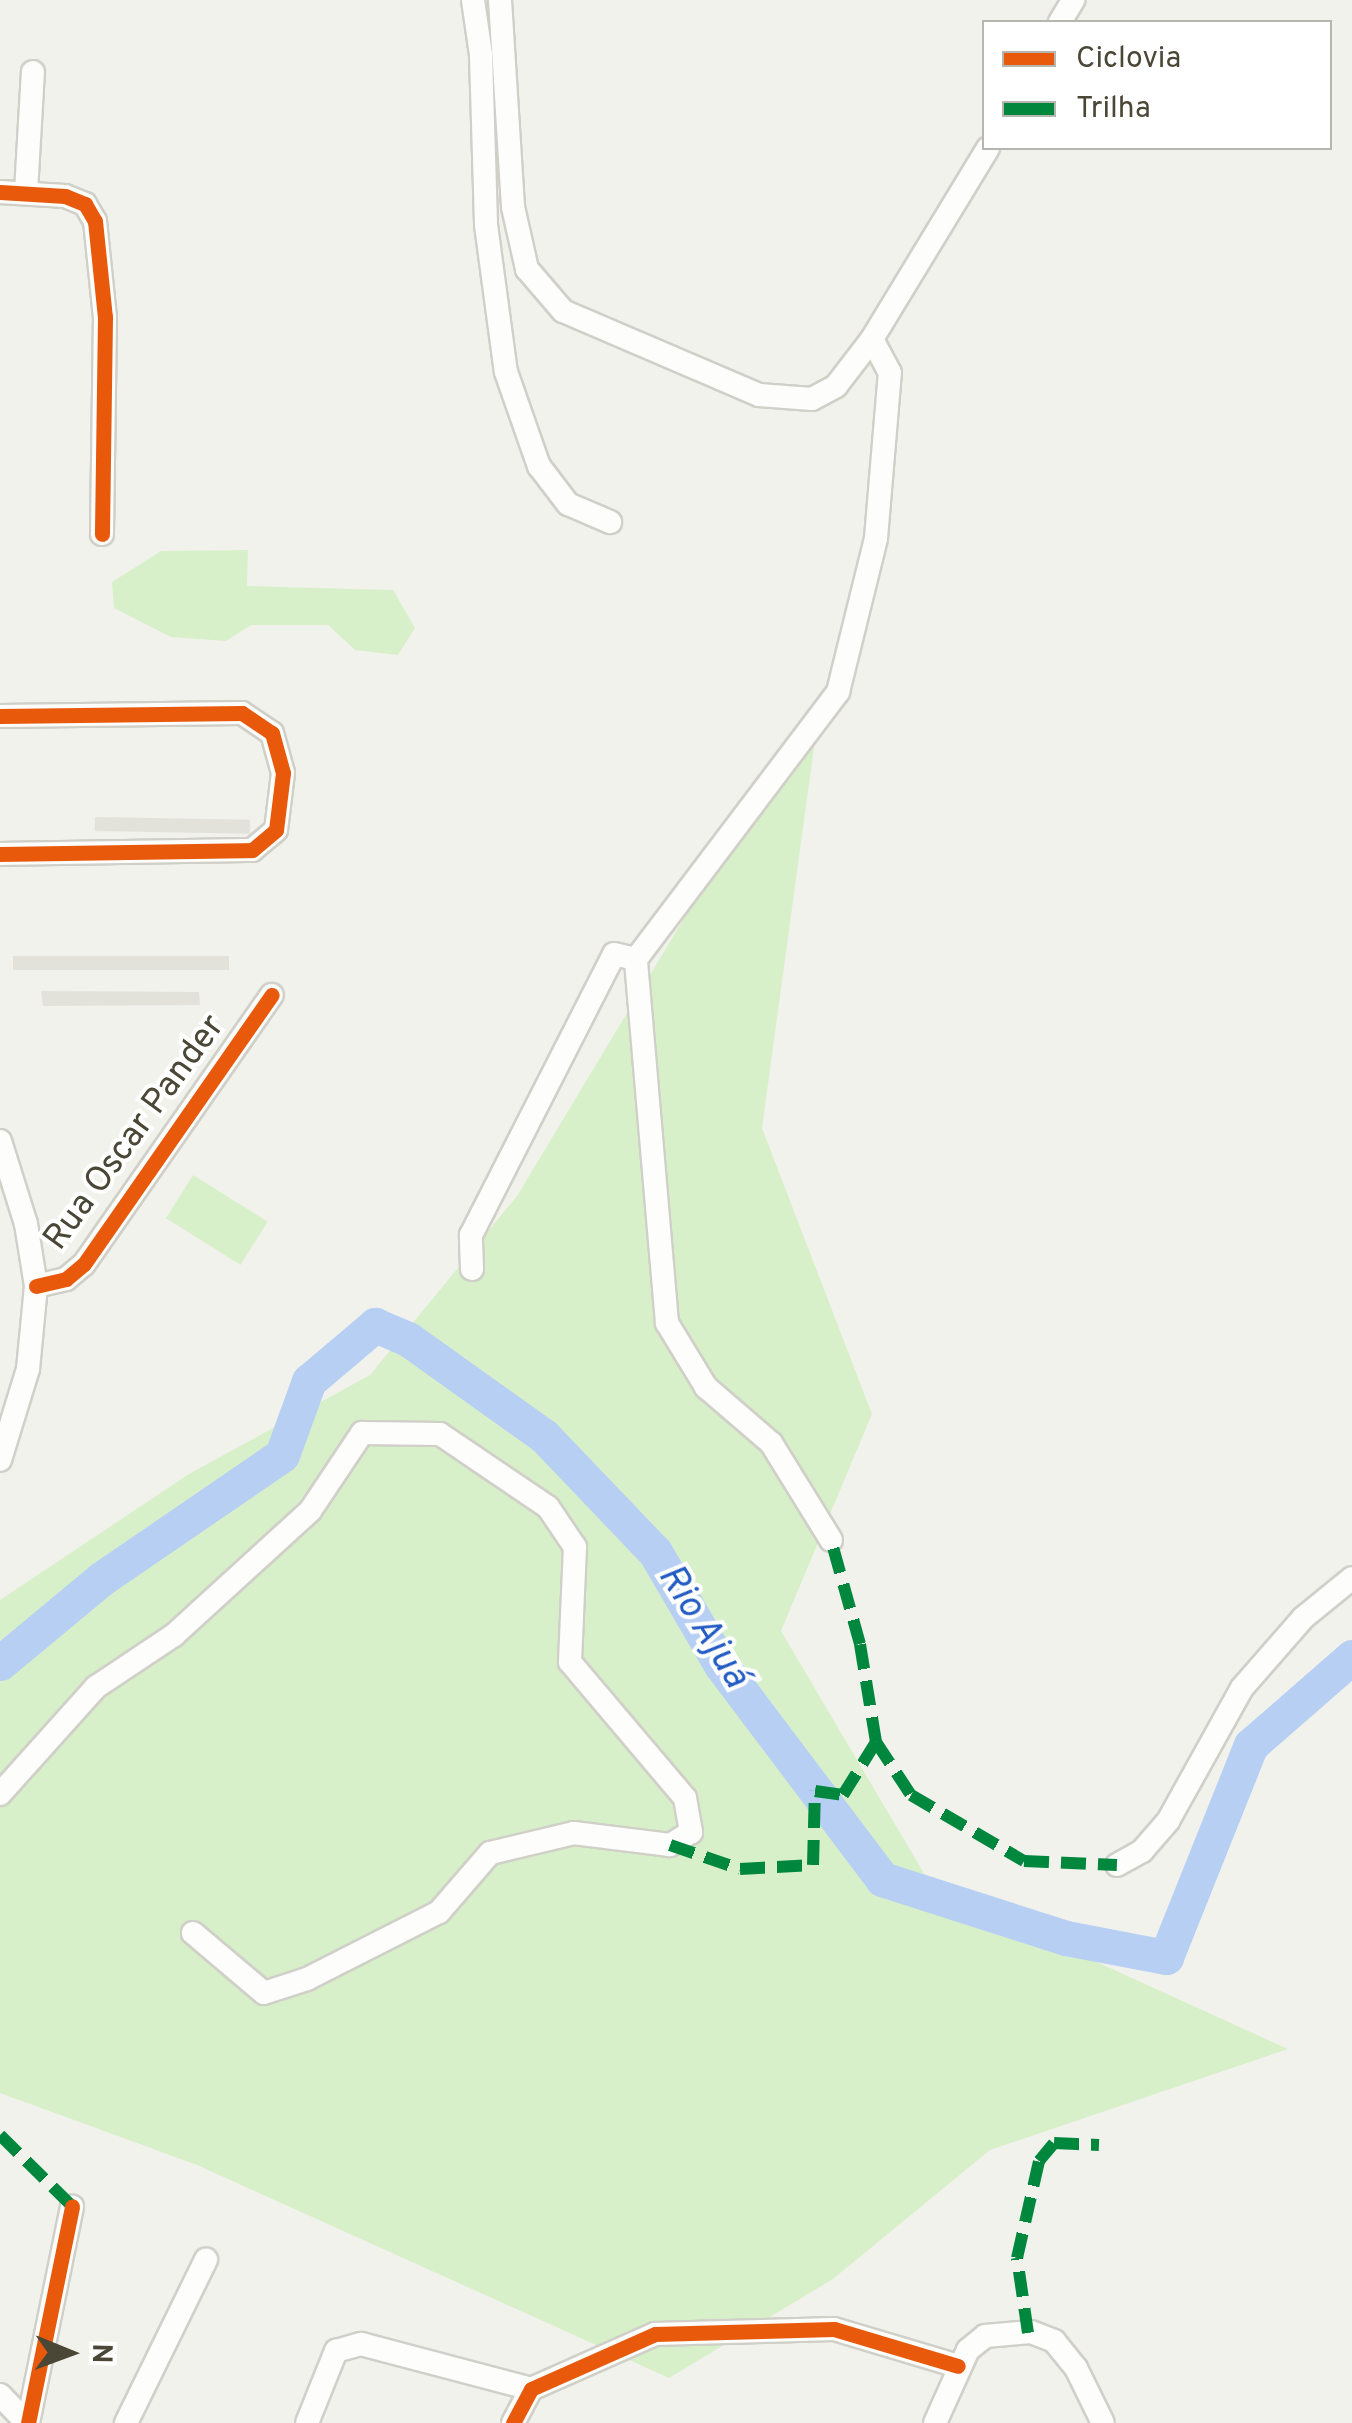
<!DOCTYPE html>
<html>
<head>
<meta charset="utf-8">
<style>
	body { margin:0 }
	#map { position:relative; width:1352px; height:2423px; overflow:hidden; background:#f2f2ec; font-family:Overpass,sans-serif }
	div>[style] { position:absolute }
	.industrial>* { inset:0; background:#e2e1da; transform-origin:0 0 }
	.green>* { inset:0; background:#d8f0c9; transform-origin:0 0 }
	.river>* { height:35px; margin:-17.5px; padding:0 17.5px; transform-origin:17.5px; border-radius:17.5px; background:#b8cff4 }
	.roads { filter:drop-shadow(2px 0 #d0d0c9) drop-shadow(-2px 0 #d0d0c9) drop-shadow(0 2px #d0d0c9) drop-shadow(0 -2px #d0d0c9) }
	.minor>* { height:22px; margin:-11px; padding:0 11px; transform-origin:11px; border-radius:11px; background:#fdfdfc }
	.quiet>* { height:12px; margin-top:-6px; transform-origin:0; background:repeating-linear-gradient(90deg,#00873e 0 25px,transparent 0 37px) }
	.cycleway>* { height:15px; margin:-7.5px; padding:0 7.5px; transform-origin:7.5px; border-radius:7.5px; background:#e8590c }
	span { translate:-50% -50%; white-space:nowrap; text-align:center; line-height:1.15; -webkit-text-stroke:8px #fff; paint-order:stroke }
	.street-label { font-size:35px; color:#4a4736 }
	.water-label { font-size:38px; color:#225bc3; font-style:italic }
	.legend { position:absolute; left:982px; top:20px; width:350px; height:130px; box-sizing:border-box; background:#fff; border:2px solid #b7b5af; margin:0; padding:12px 18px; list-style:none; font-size:30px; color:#4a4736 }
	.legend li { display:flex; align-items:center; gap:20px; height:50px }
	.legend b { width:50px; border:2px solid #b7b5af }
	.north { position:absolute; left:20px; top:2303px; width:100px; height:100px; -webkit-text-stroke:8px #fff; paint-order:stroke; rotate:91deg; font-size:28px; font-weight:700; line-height:40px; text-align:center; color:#4a4736 }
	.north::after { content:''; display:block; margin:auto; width:35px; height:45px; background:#4a4736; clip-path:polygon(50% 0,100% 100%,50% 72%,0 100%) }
</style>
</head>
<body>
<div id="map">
	<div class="industrial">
		<i style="left:95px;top:817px;width:155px;height:14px;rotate:1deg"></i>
		<i style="left:229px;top:956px;width:14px;height:216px;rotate:90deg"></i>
		<i style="clip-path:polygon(41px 991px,199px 992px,200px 1005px,43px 1006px)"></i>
	</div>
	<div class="green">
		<i style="clip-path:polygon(248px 550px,247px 586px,393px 590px,415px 628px,398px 655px,355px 650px,328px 625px,251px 625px,226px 641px,171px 637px,114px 608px,112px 582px,161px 551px)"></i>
		<i style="clip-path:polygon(822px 689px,762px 1128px,872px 1414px,781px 1631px,932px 1887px,1288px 2049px,990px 2150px,833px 2279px,669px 2378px,197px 2165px,0 2093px,0 1600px,189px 1474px,370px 1375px,517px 1196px)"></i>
		<i style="left:193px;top:1175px;width:88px;height:51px;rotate:32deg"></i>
	</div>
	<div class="river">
		<i style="left:0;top:1663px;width:131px;rotate:-39.7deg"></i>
		<i style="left:101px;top:1579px;width:219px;rotate:-34.4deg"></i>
		<i style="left:282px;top:1455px;width:79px;rotate:-70deg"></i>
		<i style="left:309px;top:1381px;width:87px;rotate:-40.3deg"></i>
		<i style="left:375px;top:1325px;width:36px;rotate:23deg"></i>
		<i style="left:408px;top:1339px;width:167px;rotate:35.5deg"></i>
		<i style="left:544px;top:1436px;width:161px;rotate:46.3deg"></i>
		<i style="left:655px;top:1552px;width:131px;rotate:59.7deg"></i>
		<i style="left:721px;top:1665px;width:268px;rotate:53deg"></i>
		<i style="left:882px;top:1879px;width:193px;rotate:17.8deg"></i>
		<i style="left:1066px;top:1938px;width:102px;rotate:10.8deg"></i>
		<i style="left:1166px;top:1957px;width:228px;rotate:-68.2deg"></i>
		<i style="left:1251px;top:1745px;width:134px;rotate:-41.1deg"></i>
	</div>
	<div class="roads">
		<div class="minor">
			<i style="left:473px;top:0;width:56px;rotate:81.7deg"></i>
			<i style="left:481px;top:55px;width:170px;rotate:88.3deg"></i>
			<i style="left:486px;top:225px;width:148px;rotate:82.3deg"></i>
			<i style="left:506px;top:372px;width:100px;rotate:70.7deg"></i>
			<i style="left:539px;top:466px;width:48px;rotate:52.7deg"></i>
			<i style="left:568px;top:504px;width:46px;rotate:23.2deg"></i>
			<i style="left:500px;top:0;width:207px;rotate:86.4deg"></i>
			<i style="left:513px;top:207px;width:64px;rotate:77.3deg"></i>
			<i style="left:527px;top:269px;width:55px;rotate:49.4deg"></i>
			<i style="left:563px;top:311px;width:213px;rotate:23.2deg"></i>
			<i style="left:759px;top:395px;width:53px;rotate:4.3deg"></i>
			<i style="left:812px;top:399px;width:27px;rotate:-28deg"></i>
			<i style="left:836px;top:386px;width:59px;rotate:-52.5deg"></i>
			<i style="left:872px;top:339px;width:223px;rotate:-58.7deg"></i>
			<i style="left:1060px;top:22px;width:26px;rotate:-59deg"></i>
			<i style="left:0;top:192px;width:65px;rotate:3.5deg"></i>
			<i style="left:65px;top:196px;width:22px;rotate:22deg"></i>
			<i style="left:85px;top:204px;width:20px;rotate:60deg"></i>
			<i style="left:95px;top:221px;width:97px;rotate:84.1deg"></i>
			<i style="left:105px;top:317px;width:217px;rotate:90.8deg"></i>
			<i style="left:26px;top:192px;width:120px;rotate:-86.7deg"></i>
			<i style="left:0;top:716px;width:242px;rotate:-0.7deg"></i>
			<i style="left:242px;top:713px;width:36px;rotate:34deg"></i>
			<i style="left:272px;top:733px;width:41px;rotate:74.6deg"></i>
			<i style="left:283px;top:773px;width:57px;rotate:97deg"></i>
			<i style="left:276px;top:830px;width:31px;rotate:140deg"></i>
			<i style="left:252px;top:850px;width:252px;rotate:179.1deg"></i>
			<i style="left:0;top:1141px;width:87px;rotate:72.6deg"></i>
			<i style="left:26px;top:1224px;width:63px;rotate:80.8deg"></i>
			<i style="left:36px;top:1286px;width:83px;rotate:95.5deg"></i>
			<i style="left:28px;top:1369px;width:95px;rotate:107.1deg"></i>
			<i style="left:472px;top:1269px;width:34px;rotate:-92deg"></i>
			<i style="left:471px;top:1235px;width:315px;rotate:-63deg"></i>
			<i style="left:614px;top:954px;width:23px;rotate:13deg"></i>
			<i style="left:36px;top:1286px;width:31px;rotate:-13deg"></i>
			<i style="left:66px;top:1279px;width:23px;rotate:-40deg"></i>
			<i style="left:84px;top:1264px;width:328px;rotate:-55.1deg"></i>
			<i style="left:831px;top:1540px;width:114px;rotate:-121.7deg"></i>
			<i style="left:771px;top:1443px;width:86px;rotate:-139.3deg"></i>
			<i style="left:706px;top:1387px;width:75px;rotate:-121.4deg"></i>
			<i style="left:667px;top:1323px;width:365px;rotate:-94.9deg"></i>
			<i style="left:636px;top:959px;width:335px;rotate:-52.9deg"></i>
			<i style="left:838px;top:692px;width:159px;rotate:-76.1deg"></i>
			<i style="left:876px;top:538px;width:166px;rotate:-85.2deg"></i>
			<i style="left:890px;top:373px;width:38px;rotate:-118deg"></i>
			<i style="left:0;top:1794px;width:144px;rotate:-48.1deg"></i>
			<i style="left:96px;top:1687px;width:94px;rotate:-33.7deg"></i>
			<i style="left:174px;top:1635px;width:184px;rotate:-42.4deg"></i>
			<i style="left:310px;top:1511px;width:94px;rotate:-56.3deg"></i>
			<i style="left:362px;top:1433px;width:78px;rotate:0.7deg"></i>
			<i style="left:440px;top:1434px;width:130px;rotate:34.1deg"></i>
			<i style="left:548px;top:1507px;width:48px;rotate:56deg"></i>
			<i style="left:575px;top:1547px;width:115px;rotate:92.5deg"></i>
			<i style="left:570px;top:1662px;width:178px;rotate:49.8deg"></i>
			<i style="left:685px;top:1798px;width:35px;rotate:80deg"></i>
			<i style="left:691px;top:1832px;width:25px;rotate:148deg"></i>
			<i style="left:670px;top:1845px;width:97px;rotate:-172.9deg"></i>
			<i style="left:574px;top:1833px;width:86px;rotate:166.6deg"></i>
			<i style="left:490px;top:1853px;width:78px;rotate:130.8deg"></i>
			<i style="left:439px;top:1912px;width:148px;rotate:153.1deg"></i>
			<i style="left:307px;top:1979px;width:45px;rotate:162deg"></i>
			<i style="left:264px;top:1993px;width:93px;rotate:-139.8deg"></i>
			<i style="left:1117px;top:1865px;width:29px;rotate:-29deg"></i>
			<i style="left:1142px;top:1851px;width:40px;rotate:-49deg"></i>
			<i style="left:1168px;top:1821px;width:152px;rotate:-60.9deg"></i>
			<i style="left:1242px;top:1688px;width:93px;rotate:-48.9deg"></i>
			<i style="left:1303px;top:1618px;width:63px;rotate:-39.2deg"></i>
			<i style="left:0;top:2395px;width:39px;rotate:46deg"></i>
			<i style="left:28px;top:2423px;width:221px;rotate:-78.5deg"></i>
			<i style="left:126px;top:2423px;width:182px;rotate:-63.9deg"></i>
			<i style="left:307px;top:2423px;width:78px;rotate:-68.1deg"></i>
			<i style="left:336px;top:2351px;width:26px;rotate:-16deg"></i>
			<i style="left:361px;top:2344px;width:176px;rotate:14.8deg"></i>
			<i style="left:513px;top:2423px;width:38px;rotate:-62deg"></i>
			<i style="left:531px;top:2389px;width:136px;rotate:-23.9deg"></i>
			<i style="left:655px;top:2334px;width:179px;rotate:-1.6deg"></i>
			<i style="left:834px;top:2329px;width:129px;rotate:16.6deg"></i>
			<i style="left:935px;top:2423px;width:80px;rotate:-65.7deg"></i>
			<i style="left:968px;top:2350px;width:22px;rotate:-39deg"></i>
			<i style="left:985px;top:2336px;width:46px;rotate:-5deg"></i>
			<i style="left:1031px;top:2332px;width:25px;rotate:21deg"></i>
			<i style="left:1054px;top:2341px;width:35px;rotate:51deg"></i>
			<i style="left:1076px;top:2368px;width:61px;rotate:63.9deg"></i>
		</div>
	</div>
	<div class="quiet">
		<i style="left:876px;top:1742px;width:64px;rotate:56.6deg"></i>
		<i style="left:911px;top:1795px;width:131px;rotate:30.3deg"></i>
		<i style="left:1024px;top:1861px;width:93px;rotate:2.5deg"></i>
		<i style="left:670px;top:1845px;width:74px;rotate:18.9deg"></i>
		<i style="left:740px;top:1869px;width:73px;rotate:-3.1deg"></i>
		<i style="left:813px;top:1865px;width:74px;rotate:-88.5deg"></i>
		<i style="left:815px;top:1791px;width:28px;rotate:8deg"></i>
		<i style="left:843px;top:1795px;width:62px;rotate:-58.1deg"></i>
		<i style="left:876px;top:1742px;width:99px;rotate:-99.3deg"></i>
		<i style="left:860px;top:1644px;width:108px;rotate:-105.6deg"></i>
		<i style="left:0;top:2135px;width:101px;rotate:44.6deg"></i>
		<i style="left:1028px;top:2333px;width:76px;rotate:-98.3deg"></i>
		<i style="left:1017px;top:2258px;width:99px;rotate:-77.2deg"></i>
		<i style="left:1039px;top:2161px;width:23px;rotate:-50deg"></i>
		<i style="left:1054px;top:2143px;width:45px;rotate:2.5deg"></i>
	</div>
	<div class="cycleway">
		<i style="left:0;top:192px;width:65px;rotate:3.5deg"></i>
		<i style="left:65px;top:196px;width:22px;rotate:22deg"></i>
		<i style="left:85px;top:204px;width:20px;rotate:60deg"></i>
		<i style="left:95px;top:221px;width:97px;rotate:84.1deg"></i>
		<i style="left:105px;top:317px;width:217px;rotate:90.8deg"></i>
		<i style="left:0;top:716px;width:242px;rotate:-0.7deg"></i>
		<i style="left:242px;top:713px;width:36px;rotate:34deg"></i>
		<i style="left:272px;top:733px;width:41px;rotate:74.6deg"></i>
		<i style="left:283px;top:773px;width:57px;rotate:97deg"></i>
		<i style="left:276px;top:830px;width:31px;rotate:140deg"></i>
		<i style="left:252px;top:850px;width:252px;rotate:179.1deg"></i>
		<i style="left:36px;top:1286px;width:31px;rotate:-13deg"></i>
		<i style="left:66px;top:1279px;width:23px;rotate:-40deg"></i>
		<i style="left:84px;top:1264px;width:328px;rotate:-55.1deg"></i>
		<i style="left:28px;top:2423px;width:221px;rotate:-78.5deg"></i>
		<i style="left:513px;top:2423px;width:38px;rotate:-62deg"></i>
		<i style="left:531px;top:2389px;width:136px;rotate:-23.9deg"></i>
		<i style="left:655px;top:2334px;width:179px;rotate:-1.6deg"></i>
		<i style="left:834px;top:2329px;width:129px;rotate:16.6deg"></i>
	</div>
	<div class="street-label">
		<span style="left:135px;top:1133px;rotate:-54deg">Rua Oscar Pander</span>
	</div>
	<div class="water-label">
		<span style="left:702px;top:1627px;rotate:58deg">Rio Ajuá</span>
	</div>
	<ul class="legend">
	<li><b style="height:12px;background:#e8590c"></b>Ciclovia</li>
	<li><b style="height:12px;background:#00873e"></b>Trilha</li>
	</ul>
	<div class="north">N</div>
</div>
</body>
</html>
